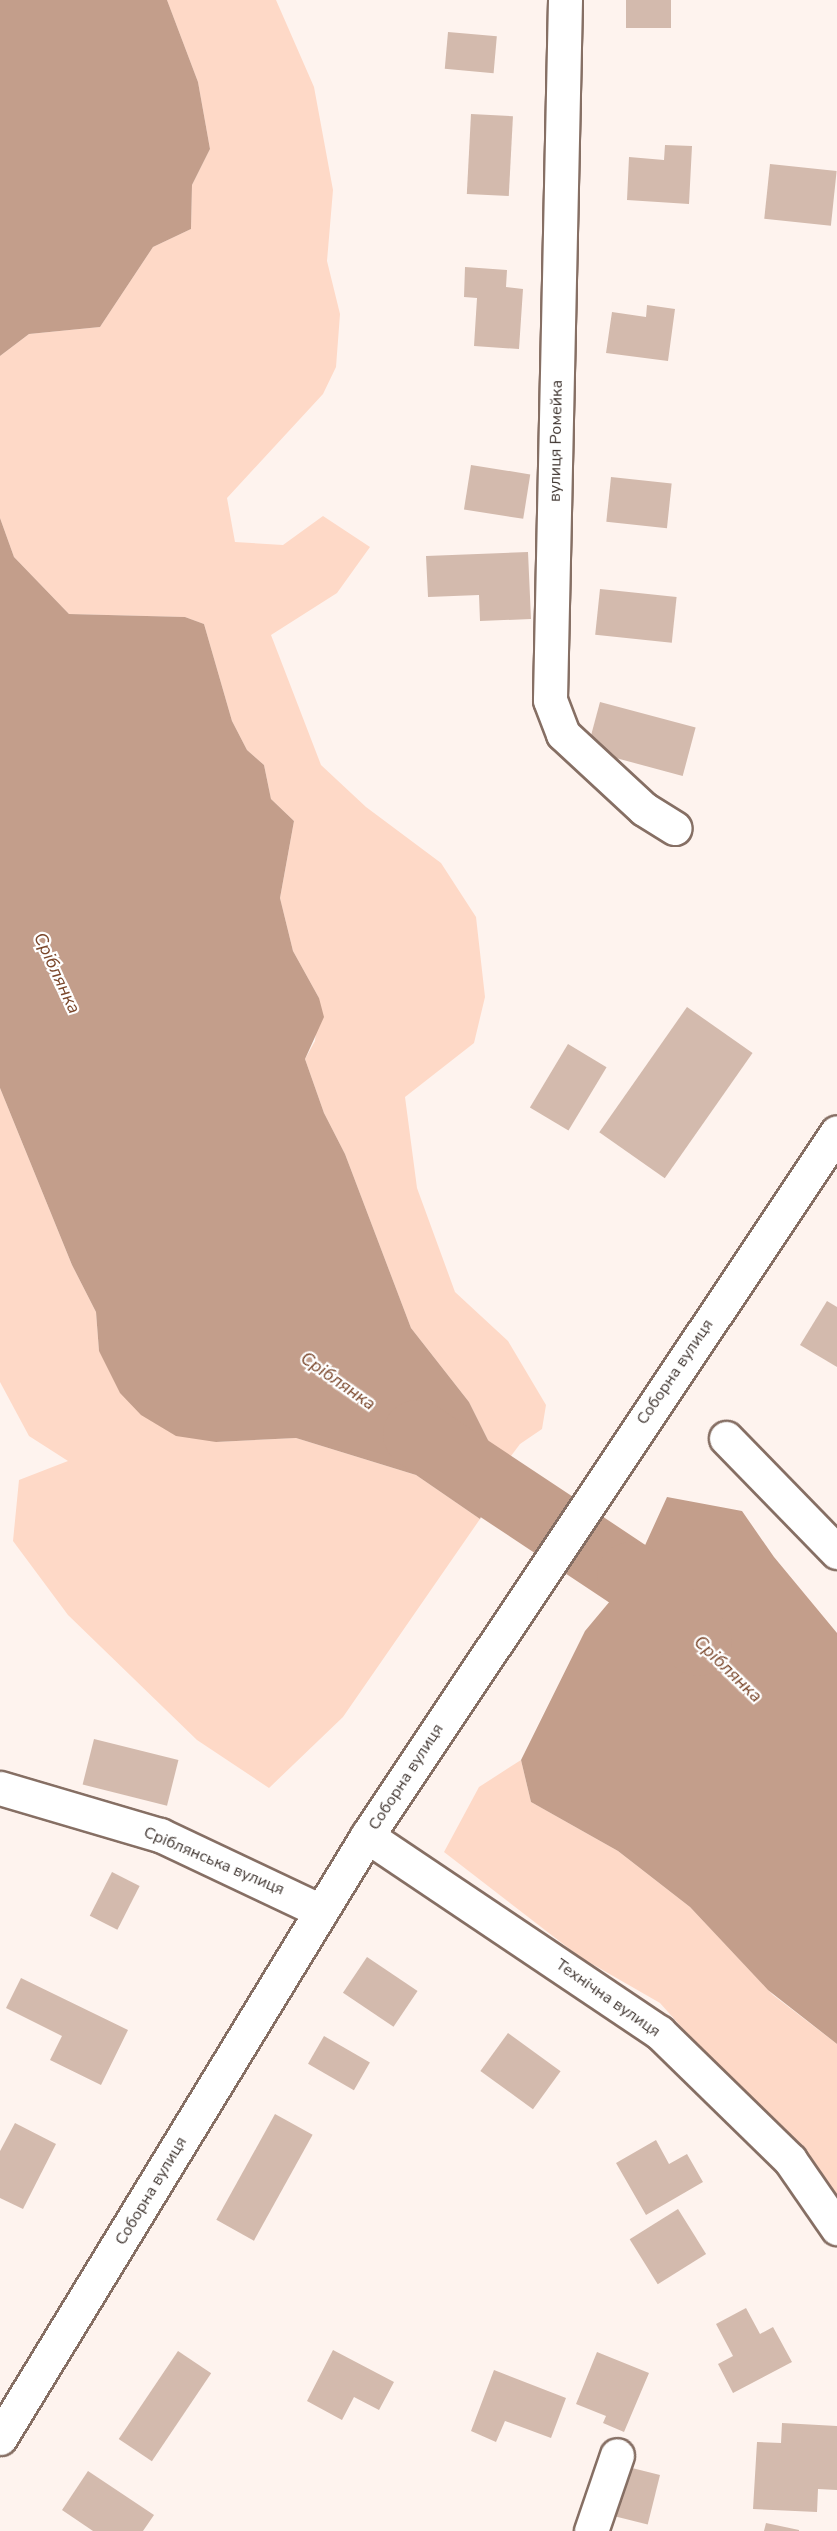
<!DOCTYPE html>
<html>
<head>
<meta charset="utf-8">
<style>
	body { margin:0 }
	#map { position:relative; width:837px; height:2531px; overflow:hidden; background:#fef3ee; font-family:"Nunito Sans",sans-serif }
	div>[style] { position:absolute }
	.green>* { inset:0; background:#fed9c7 }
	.water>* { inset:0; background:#c39e8b }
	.river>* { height:68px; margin:-34px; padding:0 34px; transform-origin:34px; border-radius:34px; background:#c39e8b }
	.building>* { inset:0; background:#d3baad; transform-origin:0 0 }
	.roads { filter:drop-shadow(2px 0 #866f64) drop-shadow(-2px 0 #866f64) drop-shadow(0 2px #866f64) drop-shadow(0 -2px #866f64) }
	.street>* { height:33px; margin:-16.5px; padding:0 16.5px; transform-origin:16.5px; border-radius:16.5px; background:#fff }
	.secondary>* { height:33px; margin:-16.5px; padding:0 16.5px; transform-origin:16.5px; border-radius:16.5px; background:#fff }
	span { translate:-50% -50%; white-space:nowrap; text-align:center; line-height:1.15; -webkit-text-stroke:4.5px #fff; paint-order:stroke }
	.street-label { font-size:16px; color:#433934 }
	.water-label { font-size:18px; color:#7a462a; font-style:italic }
</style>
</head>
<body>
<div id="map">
	<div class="green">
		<i style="clip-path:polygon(167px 0,276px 0,314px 87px,333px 190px,327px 261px,340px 314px,336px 367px,323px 394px,227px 498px,235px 542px,283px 545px,323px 516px,370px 547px,337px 593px,271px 635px,321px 765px,366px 807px,441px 863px,476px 917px,485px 997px,474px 1043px,405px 1097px,417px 1188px,455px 1292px,508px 1341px,546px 1405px,542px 1429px,520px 1444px,502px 1468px,469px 1402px,411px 1328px,345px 1154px,324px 1113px,305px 1059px,315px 1041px,319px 998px,293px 951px,280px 898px,294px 821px,271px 799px,264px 765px,247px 750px,232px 721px,204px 624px,185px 617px,69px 614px,14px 557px,0 518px,0 356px,29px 334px,100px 327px,153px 247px,191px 229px,192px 185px,210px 149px,198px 82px)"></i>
		<i style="clip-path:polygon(0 1088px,72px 1265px,96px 1312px,99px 1351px,216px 1442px,296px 1438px,416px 1475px,480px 1519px,343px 1717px,269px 1788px,197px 1740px,68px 1615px,13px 1541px,19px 1480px,68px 1461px,29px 1436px,0 1382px)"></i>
		<i style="clip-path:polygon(521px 1760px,531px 1802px,618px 1851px,690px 1907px,773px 1995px,837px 2044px,837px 2201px,660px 2003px,580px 1957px,444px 1852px,479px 1787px)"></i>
	</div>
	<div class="water">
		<i style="clip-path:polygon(0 0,167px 0,198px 82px,210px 149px,192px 185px,191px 229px,153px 247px,100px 327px,29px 334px,0 356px)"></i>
		<i style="clip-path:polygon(0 518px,14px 557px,69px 614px,185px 617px,204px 624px,232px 721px,247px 750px,264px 765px,271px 799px,294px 821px,280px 898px,293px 951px,319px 998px,324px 1017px,305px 1059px,324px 1113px,345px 1154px,411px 1328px,469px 1402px,502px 1468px,480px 1519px,416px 1475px,296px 1438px,216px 1442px,176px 1436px,141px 1415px,120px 1393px,99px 1351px,96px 1312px,72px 1265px,0 1088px)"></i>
		<i style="clip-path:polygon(667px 1497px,742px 1511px,774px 1557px,837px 1633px,837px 2044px,768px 1990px,690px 1907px,618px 1851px,531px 1802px,521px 1760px,585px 1631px,631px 1576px)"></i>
	</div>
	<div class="river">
		<i style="left:417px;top:1434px;width:257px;rotate:33.6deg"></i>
		<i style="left:631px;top:1576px;width:94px;rotate:44.6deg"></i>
	</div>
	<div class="building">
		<i style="left:626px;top:0;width:45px;height:28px"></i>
		<i style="left:448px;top:32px;width:49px;height:37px;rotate:5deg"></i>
		<i style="left:471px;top:114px;width:42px;height:80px;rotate:3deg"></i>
		<i style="clip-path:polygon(665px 145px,692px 146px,689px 204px,627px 200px,629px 157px,664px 160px)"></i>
		<i style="left:770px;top:164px;width:67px;height:55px;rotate:6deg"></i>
		<i style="clip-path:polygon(465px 267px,507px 270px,506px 287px,523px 289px,519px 349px,474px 346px,477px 298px,464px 297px)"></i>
		<i style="clip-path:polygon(647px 305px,675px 309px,668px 361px,606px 353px,612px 312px,646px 317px)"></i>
		<i style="left:471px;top:465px;width:60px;height:45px;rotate:9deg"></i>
		<i style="left:611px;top:477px;width:61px;height:45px;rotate:6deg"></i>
		<i style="clip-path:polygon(528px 552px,531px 619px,480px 621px,479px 595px,428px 597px,426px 556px)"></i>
		<i style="left:600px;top:589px;width:77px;height:46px;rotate:6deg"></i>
		<i style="left:600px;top:702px;width:99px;height:50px;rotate:15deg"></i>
		<i style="left:687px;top:1007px;width:80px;height:153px;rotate:35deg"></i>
		<i style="left:568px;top:1044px;width:45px;height:74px;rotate:31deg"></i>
		<i style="clip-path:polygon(827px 1301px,837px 1307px,837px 1367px,800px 1345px)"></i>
		<i style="left:94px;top:1739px;width:87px;height:47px;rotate:14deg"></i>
		<i style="left:112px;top:1872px;width:31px;height:49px;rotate:27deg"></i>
		<i style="left:367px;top:1957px;width:61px;height:43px;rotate:34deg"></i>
		<i style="clip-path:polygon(21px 1978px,128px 2030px,101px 2085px,50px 2060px,62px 2036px,6px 2008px)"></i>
		<i style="left:508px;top:2033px;width:65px;height:47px;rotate:36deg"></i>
		<i style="left:324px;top:2036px;width:53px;height:32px;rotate:30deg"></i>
		<i style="left:275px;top:2114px;width:43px;height:121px;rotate:29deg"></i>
		<i style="clip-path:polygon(15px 2123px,56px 2144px,23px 2209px,0 2198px,0 2151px)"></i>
		<i style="clip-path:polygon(656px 2140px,669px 2164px,687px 2154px,703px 2182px,646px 2215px,616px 2163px)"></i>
		<i style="left:678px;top:2209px;width:53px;height:57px;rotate:58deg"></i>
		<i style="clip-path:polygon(746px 2308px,760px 2334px,773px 2327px,792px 2362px,733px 2393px,718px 2364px,733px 2356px,716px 2324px)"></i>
		<i style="clip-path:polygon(333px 2350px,394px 2382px,379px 2410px,354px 2397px,342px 2420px,307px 2401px)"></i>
		<i style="left:178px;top:2351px;width:40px;height:106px;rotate:34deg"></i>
		<i style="clip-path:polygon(597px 2352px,649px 2373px,624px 2432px,603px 2423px,606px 2416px,576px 2404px)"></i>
		<i style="clip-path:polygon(494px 2370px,566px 2398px,551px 2438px,505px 2421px,496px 2442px,471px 2431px)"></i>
		<i style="clip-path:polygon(782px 2423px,837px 2426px,837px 2490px,818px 2489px,817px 2512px,753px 2509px,757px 2442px,781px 2443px)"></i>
		<i style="left:628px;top:2467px;width:33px;height:51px;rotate:14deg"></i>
		<i style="clip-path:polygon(88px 2471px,154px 2515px,143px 2531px,93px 2531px,62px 2510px)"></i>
		<i style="clip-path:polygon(766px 2523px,799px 2530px,799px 2531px,764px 2531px)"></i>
	</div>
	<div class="roads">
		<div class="street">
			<i style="left:565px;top:0;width:700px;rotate:91.23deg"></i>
			<i style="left:550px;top:700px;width:36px;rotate:69deg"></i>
			<i style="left:563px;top:734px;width:110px;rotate:42.8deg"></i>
			<i style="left:644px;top:809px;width:36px;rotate:32deg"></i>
			<i style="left:726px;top:1438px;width:159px;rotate:45.8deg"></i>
			<i style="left:0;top:1788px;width:167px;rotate:16.4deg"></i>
			<i style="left:160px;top:1835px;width:178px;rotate:25.3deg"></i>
			<i style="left:367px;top:1836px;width:352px;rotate:33.9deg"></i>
			<i style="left:659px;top:2032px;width:183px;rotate:44.3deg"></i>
			<i style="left:790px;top:2160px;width:83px;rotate:55.3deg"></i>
			<i style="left:591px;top:2531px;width:80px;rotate:-71.1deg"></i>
		</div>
		<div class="secondary">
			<i style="left:0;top:2438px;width:705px;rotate:-58.63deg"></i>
			<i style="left:367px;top:1836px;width:846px;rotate:-56.27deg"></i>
		</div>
	</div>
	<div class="street-label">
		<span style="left:556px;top:441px;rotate:-89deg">вулиця Ромейка</span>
		<span style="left:675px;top:1372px;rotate:-56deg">Соборна вулиця</span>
		<span style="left:406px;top:1777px;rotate:-57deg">Соборна вулиця</span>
		<span style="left:214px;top:1861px;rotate:23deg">Сріблянська вулиця</span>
		<span style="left:608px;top:1998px;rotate:35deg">Технічна вулиця</span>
		<span style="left:151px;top:2191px;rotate:-59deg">Соборна вулиця</span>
	</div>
	<div class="water-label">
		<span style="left:57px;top:973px;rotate:65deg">Сріблянка</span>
		<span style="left:338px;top:1381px;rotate:35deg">Сріблянка</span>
		<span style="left:728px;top:1669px;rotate:44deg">Сріблянка</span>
	</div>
</div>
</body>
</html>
